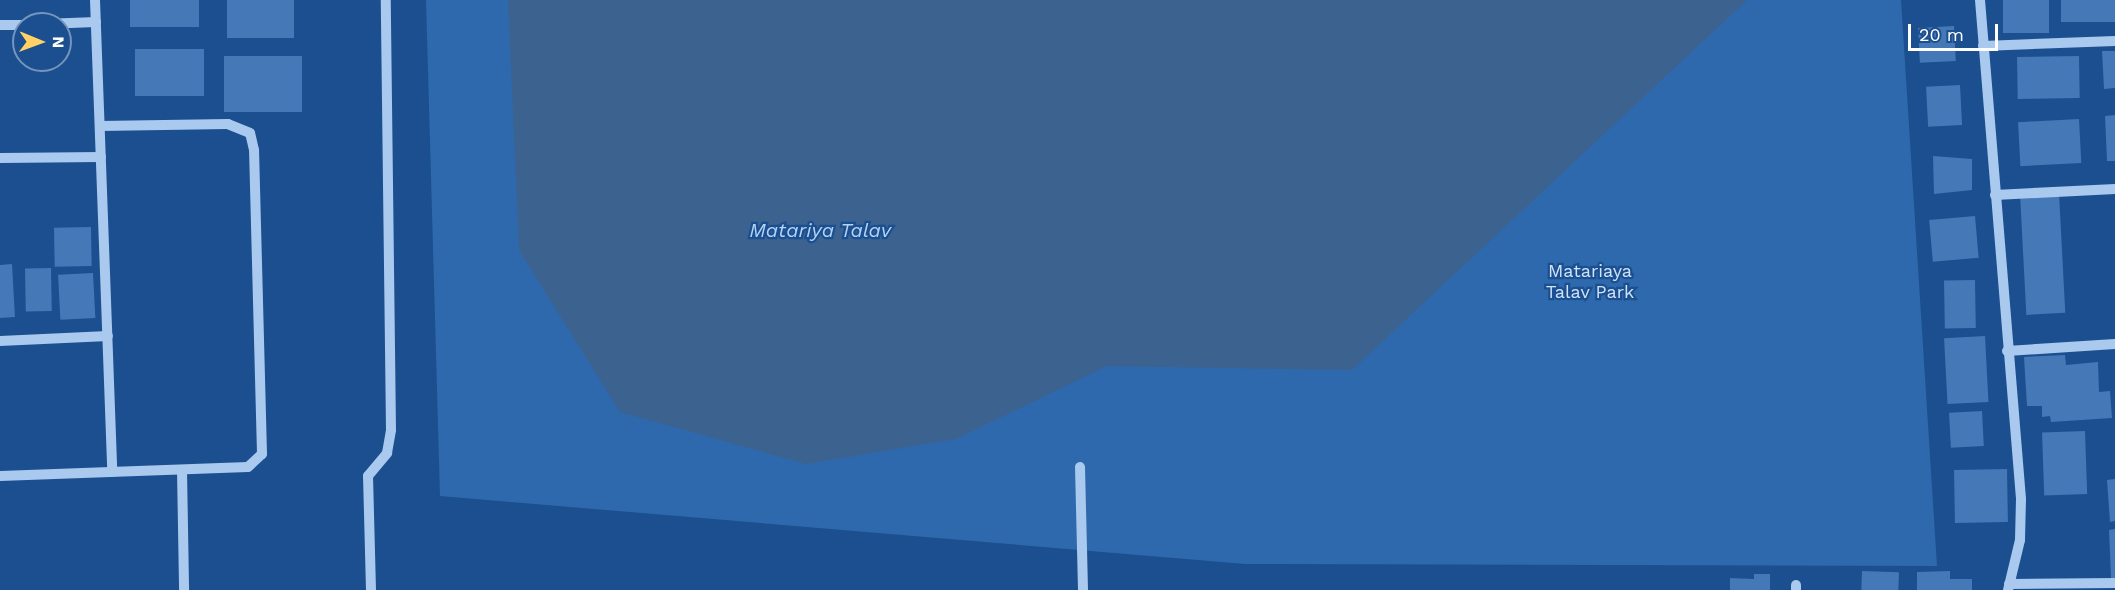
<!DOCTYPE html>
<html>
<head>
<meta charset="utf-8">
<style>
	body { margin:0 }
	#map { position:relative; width:2115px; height:590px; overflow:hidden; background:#1b4f8f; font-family:"Work Sans",sans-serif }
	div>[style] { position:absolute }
	.green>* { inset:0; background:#2e69ad }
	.water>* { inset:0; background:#3c6290 }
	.building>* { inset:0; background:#4478b7; transform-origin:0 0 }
	.minor>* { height:10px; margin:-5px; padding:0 5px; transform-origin:5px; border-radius:5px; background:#a9c9ee }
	span { translate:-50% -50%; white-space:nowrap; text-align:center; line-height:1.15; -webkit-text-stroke:4.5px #1b4f8f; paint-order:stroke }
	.park-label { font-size:18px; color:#cfe3fa }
	.water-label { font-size:20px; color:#b5d3f5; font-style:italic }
	.north { position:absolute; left:12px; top:12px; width:60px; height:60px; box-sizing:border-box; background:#1b4f8f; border:2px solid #7695bc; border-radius:50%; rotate:91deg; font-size:16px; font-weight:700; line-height:24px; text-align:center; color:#fff }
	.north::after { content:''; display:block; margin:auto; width:21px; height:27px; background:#ffd166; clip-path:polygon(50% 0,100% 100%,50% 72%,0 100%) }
	.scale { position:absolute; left:1908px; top:24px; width:90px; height:27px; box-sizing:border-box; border:3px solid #fff; border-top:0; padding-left:8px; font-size:18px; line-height:21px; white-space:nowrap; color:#fff; -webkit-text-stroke:4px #1b4f8f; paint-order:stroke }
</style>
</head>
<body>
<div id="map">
	<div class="green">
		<i style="clip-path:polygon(426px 0,1901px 0,1937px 566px,1245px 564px,440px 496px)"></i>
	</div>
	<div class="water">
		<i style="clip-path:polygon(508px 0,1747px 0,1352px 370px,1107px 366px,956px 439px,806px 464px,620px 412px,519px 250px)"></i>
	</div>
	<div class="building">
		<i style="left:130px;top:0;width:69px;height:27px"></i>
		<i style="left:227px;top:0;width:67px;height:38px"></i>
		<i style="left:2003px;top:0;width:46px;height:33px"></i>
		<i style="left:2061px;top:0;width:54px;height:22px"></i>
		<i style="left:1954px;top:26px;width:35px;height:36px;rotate:87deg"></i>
		<i style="left:204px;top:49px;width:47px;height:69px;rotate:90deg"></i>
		<i style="clip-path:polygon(2102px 51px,2115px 51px,2115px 88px,2104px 89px)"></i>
		<i style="left:224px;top:56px;width:78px;height:56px"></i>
		<i style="left:2079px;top:56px;width:42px;height:62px;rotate:89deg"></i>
		<i style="left:1960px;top:85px;width:40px;height:34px;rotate:87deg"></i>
		<i style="clip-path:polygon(2115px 115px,2115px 161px,2107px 161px,2105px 116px)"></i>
		<i style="left:2079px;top:119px;width:44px;height:61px;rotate:87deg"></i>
		<i style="clip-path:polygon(1933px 156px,1972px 159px,1972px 190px,1934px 194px)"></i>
		<i style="left:2059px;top:193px;width:120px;height:39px;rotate:87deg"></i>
		<i style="left:1975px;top:216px;width:42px;height:46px;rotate:85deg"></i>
		<i style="left:91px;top:227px;width:39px;height:37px;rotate:89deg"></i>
		<i style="clip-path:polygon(12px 264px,15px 317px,0 318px,0 265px)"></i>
		<i style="left:51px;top:268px;width:43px;height:26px;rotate:89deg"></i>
		<i style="left:93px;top:273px;width:45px;height:35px;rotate:87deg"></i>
		<i style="left:1975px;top:280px;width:48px;height:31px;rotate:89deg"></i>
		<i style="left:1985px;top:336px;width:66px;height:41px;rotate:87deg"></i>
		<i style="clip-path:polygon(2065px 355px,2066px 365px,2098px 362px,2099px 392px,2110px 391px,2112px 418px,2051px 422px,2050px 416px,2042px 417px,2042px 406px,2027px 406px,2024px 357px)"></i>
		<i style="left:1982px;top:411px;width:35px;height:33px;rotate:87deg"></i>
		<i style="left:2085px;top:431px;width:63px;height:43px;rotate:88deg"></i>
		<i style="left:2007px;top:469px;width:53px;height:53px;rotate:89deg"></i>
		<i style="clip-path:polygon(2115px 479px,2115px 521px,2110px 522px,2107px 480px)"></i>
		<i style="clip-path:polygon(2115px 529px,2115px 578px,2111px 578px,2109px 530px)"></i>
		<i style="left:1862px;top:571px;width:37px;height:19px;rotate:2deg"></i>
		<i style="clip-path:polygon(1950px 571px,1950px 579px,1972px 579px,1972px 590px,1917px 590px,1917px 572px)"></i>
		<i style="clip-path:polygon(1754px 574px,1770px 574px,1770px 590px,1730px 590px,1730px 578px,1754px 579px)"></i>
	</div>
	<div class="minor">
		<i style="left:95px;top:0;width:472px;rotate:87.9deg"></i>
		<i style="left:1980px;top:0;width:501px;rotate:85.3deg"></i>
		<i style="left:2021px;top:499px;width:41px;rotate:91.4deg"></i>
		<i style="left:2020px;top:540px;width:51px;rotate:103.5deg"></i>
		<i style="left:44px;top:24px;width:52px;rotate:-2.2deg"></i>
		<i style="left:0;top:25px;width:24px"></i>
		<i style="left:1983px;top:46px;width:132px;rotate:-2.2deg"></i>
		<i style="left:0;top:158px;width:101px;rotate:-0.6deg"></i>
		<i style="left:1995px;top:195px;width:120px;rotate:-2.9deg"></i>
		<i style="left:0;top:341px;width:108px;rotate:-2.7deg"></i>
		<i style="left:2007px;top:351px;width:108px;rotate:-3.7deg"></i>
		<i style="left:1080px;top:467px;width:123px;rotate:88.6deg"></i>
		<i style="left:182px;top:470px;width:120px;rotate:89deg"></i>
		<i style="left:0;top:476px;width:248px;rotate:-2.1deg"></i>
		<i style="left:248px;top:467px;width:19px;rotate:-43deg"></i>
		<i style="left:262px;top:454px;width:304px;rotate:-91.5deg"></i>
		<i style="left:254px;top:150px;width:17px;rotate:-103deg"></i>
		<i style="left:250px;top:133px;width:24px;rotate:-158deg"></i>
		<i style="left:228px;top:124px;width:128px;rotate:179.1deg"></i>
		<i style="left:2009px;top:584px;width:106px;rotate:-0.5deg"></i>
		<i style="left:371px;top:590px;width:114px;rotate:-91.5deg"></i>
		<i style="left:368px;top:476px;width:30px;rotate:-50deg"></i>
		<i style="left:387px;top:453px;width:23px;rotate:-80deg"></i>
		<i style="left:391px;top:430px;width:430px;rotate:-90.7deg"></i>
		<i style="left:1796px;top:590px;width:5px;rotate:-90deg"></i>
	</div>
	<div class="park-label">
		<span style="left:1590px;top:282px">Matariaya<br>Talav Park</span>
	</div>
	<div class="water-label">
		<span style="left:820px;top:230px">Matariya Talav</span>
	</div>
	<div class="north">N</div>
	<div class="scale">20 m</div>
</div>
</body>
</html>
